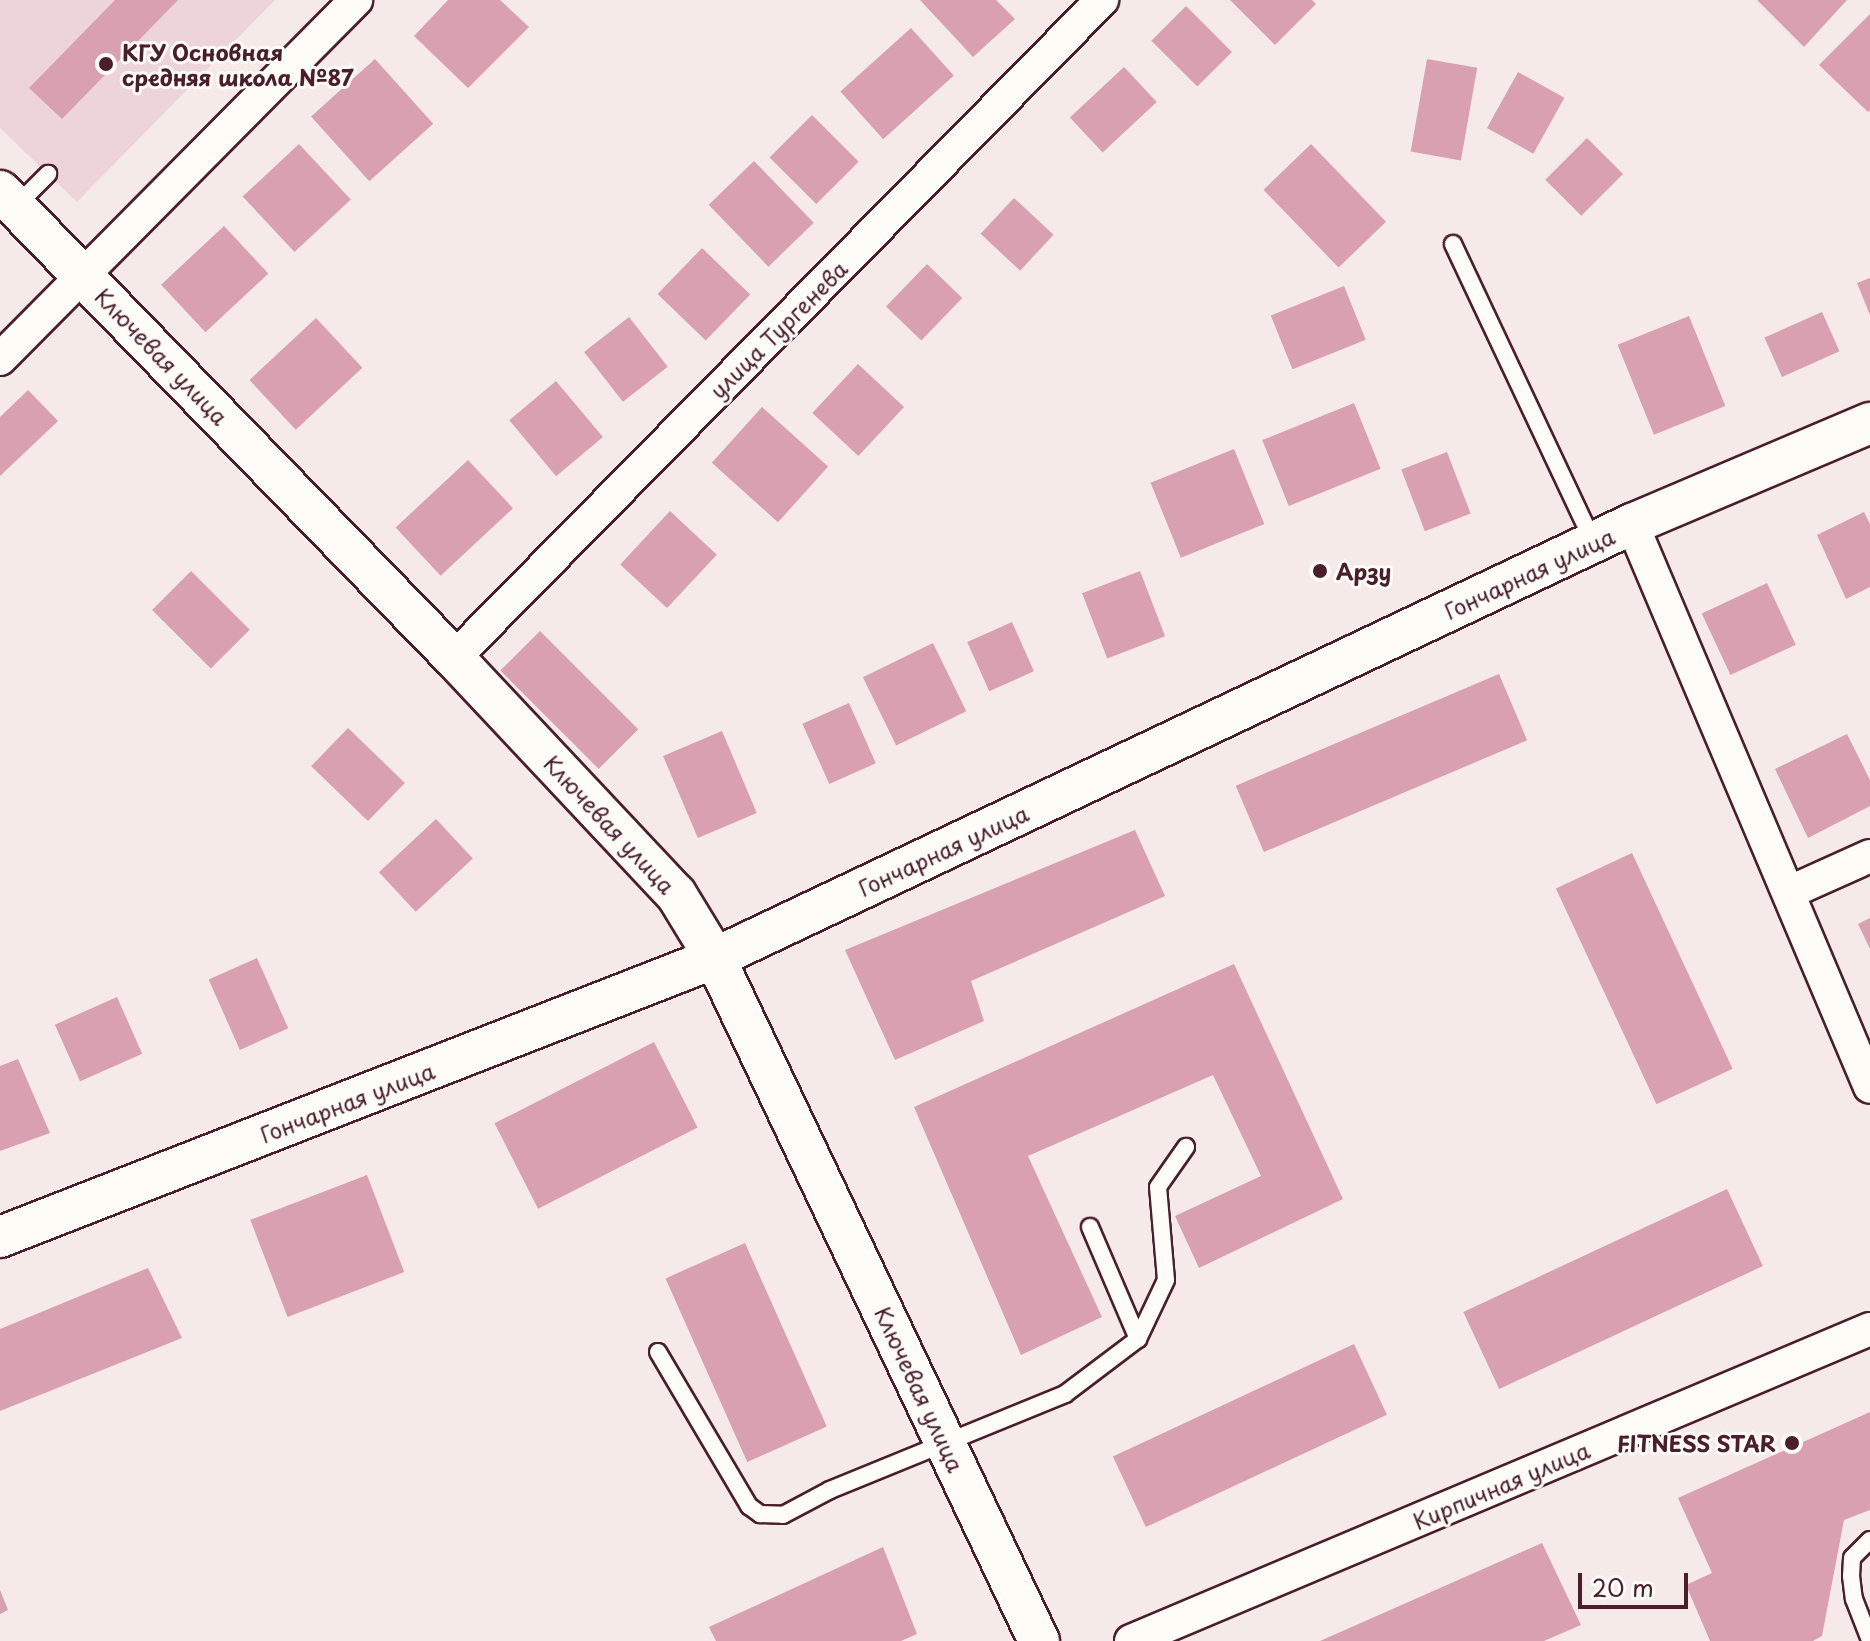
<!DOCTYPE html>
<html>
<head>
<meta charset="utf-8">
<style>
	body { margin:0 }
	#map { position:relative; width:1870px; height:1641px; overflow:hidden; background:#f6eae9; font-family:"Playpen Sans",sans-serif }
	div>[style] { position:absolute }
	.built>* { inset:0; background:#edd4d8 }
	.building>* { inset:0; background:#d8a0b1; transform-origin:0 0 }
	.roads { filter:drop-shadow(2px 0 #4a1f2b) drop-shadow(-2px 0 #4a1f2b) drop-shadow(0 2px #4a1f2b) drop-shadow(0 -2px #4a1f2b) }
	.service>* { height:16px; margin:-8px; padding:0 8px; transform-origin:8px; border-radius:8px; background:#fdfcf7 }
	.minor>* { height:32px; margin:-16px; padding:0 16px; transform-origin:16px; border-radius:16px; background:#fdfcf7 }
	.tertiary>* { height:40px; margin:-20px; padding:0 20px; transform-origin:20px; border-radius:20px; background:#fdfcf7 }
	.dots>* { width:22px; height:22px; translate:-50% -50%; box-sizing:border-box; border:4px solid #fdfcf7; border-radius:50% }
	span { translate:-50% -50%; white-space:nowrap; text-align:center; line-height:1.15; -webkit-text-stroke:6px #fdfcf7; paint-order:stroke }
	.poi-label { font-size:22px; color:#4a1f2b; font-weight:700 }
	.left { translate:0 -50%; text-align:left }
	.right { translate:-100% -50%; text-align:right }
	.street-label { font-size:22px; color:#4a1f2b }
	.scale { position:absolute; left:1578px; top:1573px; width:110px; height:36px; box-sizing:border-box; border:4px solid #4a1f2b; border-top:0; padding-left:10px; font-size:24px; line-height:28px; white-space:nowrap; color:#4a1f2b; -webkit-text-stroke:6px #fdfcf7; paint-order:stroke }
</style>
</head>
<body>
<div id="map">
	<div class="built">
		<i style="clip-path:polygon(0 0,275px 0,77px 202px,0 128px)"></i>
	</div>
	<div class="building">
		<i style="clip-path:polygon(115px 0,178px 0,62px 119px,29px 88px)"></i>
		<i style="clip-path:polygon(448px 0,500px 0,529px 27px,468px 88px,414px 36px)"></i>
		<i style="clip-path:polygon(920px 0,996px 0,1015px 19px,973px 57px)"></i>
		<i style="clip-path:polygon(1230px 0,1312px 0,1316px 4px,1275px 45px)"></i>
		<i style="clip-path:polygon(1757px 0,1847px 0,1804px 47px)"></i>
		<i style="left:1186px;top:6px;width:65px;height:49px;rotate:45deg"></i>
		<i style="clip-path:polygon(1870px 14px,1870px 110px,1868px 112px,1819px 65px)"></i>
		<i style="left:911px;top:28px;width:64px;height:95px;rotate:48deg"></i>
		<i style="left:375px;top:59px;width:87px;height:86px;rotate:48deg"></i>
		<i style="left:1427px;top:59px;width:51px;height:94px;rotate:10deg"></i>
		<i style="left:1124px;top:67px;width:48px;height:74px;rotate:47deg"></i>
		<i style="left:1518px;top:72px;width:53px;height:64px;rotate:29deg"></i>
		<i style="left:812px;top:115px;width:66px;height:60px;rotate:45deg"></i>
		<i style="left:1587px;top:138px;width:51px;height:59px;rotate:45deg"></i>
		<i style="left:299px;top:144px;width:76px;height:77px;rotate:47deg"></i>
		<i style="left:1311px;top:144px;width:108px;height:66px;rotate:46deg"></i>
		<i style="left:754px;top:161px;width:86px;height:63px;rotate:46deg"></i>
		<i style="left:1014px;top:198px;width:54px;height:49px;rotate:43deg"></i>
		<i style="left:224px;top:226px;width:65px;height:86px;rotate:47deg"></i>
		<i style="left:702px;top:248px;width:67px;height:64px;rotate:44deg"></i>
		<i style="left:927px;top:264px;width:49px;height:59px;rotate:44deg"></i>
		<i style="clip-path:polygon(1870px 278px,1870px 315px,1857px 283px)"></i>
		<i style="left:1344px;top:286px;width:58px;height:79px;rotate:68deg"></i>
		<i style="left:1822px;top:312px;width:43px;height:63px;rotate:66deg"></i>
		<i style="left:1689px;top:316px;width:97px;height:77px;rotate:68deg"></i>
		<i style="left:629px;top:317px;width:63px;height:57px;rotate:52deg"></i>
		<i style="left:316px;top:318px;width:68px;height:91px;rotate:47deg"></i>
		<i style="left:858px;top:364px;width:63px;height:67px;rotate:43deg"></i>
		<i style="left:556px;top:381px;width:73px;height:61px;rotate:50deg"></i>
		<i style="clip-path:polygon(28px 390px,58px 421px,0 476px,0 417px)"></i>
		<i style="left:1354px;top:403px;width:71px;height:99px;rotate:68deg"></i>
		<i style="left:762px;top:407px;width:89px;height:75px;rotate:42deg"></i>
		<i style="left:1234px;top:449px;width:81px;height:90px;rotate:68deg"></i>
		<i style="left:1447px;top:452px;width:66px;height:49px;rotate:69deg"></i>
		<i style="left:468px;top:460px;width:66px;height:99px;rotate:47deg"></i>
		<i style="left:670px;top:511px;width:64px;height:73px;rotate:43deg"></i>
		<i style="clip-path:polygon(1864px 512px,1870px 524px,1870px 587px,1846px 599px,1817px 535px)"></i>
		<i style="left:191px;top:571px;width:83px;height:55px;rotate:45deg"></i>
		<i style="left:1140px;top:571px;width:70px;height:62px;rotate:69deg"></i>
		<i style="left:1767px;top:583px;width:68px;height:72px;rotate:65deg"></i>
		<i style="left:1012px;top:622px;width:54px;height:49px;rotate:66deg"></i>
		<i style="left:540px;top:631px;width:139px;height:56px;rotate:45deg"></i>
		<i style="left:933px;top:643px;width:76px;height:78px;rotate:64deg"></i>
		<i style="left:1499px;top:674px;width:72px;height:286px;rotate:67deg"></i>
		<i style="left:849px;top:703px;width:66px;height:51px;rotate:66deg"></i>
		<i style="left:348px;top:728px;width:79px;height:53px;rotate:44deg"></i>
		<i style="left:722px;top:731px;width:89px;height:64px;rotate:67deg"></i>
		<i style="clip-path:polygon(1847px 734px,1870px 780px,1870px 806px,1808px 838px,1775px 769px)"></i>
		<i style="left:436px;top:819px;width:54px;height:78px;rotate:47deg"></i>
		<i style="clip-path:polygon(1135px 830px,1165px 896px,971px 981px,984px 1021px,895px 1060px,845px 950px)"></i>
		<i style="left:1632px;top:853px;width:238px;height:84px;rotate:65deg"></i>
		<i style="clip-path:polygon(1870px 918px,1870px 949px,1858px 924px)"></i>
		<i style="left:257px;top:958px;width:77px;height:53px;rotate:66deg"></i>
		<i style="clip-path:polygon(1234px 964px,1343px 1199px,1199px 1268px,1175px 1216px,1261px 1176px,1213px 1075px,1028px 1156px,1102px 1317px,1021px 1355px,914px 1107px)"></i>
		<i style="left:117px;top:997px;width:62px;height:68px;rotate:66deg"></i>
		<i style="left:654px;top:1042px;width:96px;height:179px;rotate:63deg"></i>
		<i style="clip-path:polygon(18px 1059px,50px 1133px,0 1151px,0 1066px)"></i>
		<i style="left:367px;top:1175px;width:104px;height:125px;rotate:69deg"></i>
		<i style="left:1727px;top:1189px;width:85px;height:291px;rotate:65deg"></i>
		<i style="left:745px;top:1243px;width:201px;height:87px;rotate:66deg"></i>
		<i style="clip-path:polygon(148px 1268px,182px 1338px,0 1411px,0 1329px)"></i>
		<i style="left:1354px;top:1344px;width:78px;height:266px;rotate:65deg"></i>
		<i style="clip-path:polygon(1870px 1412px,1870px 1510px,1844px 1520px,1822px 1636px,1813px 1641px,1710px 1641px,1686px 1585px,1712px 1573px,1678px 1498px)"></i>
		<i style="clip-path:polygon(1542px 1543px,1581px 1625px,1544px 1641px,1320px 1641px)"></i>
		<i style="clip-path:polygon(883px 1547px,917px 1634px,901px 1641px,716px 1641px,709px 1627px)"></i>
		<i style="clip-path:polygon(0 1590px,8px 1610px,0 1614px)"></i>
	</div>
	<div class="roads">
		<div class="service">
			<i style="left:15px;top:207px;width:47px;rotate:-45deg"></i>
			<i style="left:1453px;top:244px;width:329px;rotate:64.8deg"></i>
			<i style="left:1090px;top:1227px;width:122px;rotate:66.8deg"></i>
			<i style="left:658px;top:1352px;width:179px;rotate:59.4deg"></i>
			<i style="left:749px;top:1506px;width:14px;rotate:36deg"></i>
			<i style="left:760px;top:1514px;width:23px;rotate:2deg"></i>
			<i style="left:783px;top:1515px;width:53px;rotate:-28deg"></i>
			<i style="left:830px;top:1490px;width:254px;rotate:-22.2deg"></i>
			<i style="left:1065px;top:1394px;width:91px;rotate:-37deg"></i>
			<i style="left:1138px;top:1339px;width:65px;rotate:-64.6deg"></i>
			<i style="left:1166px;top:1280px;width:93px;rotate:-94.9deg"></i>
			<i style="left:1158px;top:1187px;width:49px;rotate:-55deg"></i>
			<i style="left:1870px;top:1540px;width:25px;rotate:135deg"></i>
			<i style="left:1852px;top:1558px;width:18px;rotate:93deg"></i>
			<i style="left:1851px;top:1576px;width:23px;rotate:83deg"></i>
			<i style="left:1854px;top:1599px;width:44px;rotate:68.7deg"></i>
		</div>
		<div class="minor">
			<i style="left:0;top:359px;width:506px;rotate:-45.24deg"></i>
			<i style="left:1632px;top:524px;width:611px;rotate:67.08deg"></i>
			<i style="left:454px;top:658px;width:924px;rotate:-45.44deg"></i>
			<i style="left:1790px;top:892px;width:88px;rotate:-24.2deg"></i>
			<i style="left:1131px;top:1641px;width:802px;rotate:-22.89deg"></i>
		</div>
		<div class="tertiary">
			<i style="left:0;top:191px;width:651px;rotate:45.81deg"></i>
			<i style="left:454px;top:658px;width:324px;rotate:46.8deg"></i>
			<i style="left:676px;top:894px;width:75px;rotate:58.6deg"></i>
			<i style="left:715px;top:958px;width:756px;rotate:64.62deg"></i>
			<i style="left:0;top:1237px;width:768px;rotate:-21.32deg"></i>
			<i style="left:715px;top:958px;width:1015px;rotate:-25.33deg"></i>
			<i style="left:1632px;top:524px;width:259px;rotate:-23deg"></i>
		</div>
	</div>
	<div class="dots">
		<i style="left:106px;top:64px;background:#4a1f2b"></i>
		<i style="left:1320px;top:571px;background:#4a1f2b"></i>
		<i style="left:1792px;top:1443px;background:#4a1f2b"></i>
	</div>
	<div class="poi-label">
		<span class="left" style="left:122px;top:64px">КГУ Основная<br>средняя школа №87</span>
		<span class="left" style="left:1336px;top:571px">Арзу</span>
		<span class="right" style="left:1776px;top:1443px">FITNESS STAR</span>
	</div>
	<div class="street-label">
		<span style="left:778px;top:329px;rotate:-45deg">улица Тургенева</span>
		<span style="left:162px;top:356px;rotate:46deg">Ключевая улица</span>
		<span style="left:1529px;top:573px;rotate:-25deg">Гончарная улица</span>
		<span style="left:610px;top:824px;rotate:47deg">Ключевая улица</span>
		<span style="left:943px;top:850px;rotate:-25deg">Гончарная улица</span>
		<span style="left:347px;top:1102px;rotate:-21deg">Гончарная улица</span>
		<span style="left:920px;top:1389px;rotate:65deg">Ключевая улица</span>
		<span style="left:1501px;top:1485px;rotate:-23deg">Кирпичная улица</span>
	</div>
	<div class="scale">20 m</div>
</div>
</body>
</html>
